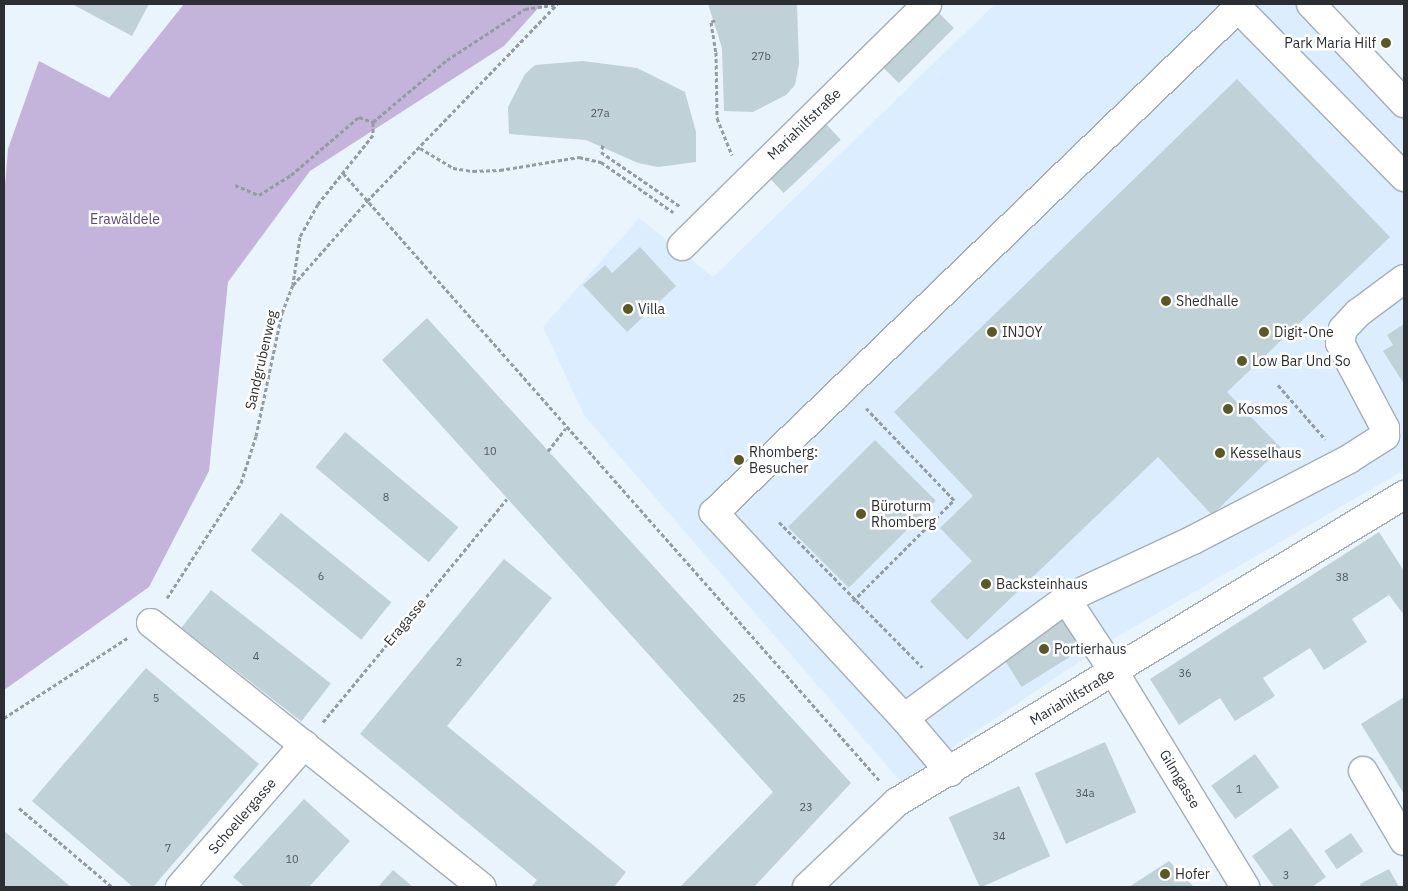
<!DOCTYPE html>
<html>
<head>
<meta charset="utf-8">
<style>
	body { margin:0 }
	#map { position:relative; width:1408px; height:891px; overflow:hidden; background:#eaf4fd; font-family:"IBM Plex Sans",sans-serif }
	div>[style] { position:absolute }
	.built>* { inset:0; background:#dbedfe }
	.forest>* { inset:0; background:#c4b4db }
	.building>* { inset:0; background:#c0d1d7; transform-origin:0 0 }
	.path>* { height:3px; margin-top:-1.5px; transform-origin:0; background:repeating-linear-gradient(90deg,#949ba3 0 4px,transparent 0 6.5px) }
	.roads { filter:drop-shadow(1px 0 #a3aeb9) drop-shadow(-1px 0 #a3aeb9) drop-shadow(0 1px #a3aeb9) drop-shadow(0 -1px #a3aeb9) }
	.minor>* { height:28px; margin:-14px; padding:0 14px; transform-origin:14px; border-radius:14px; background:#fff }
	.dots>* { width:14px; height:14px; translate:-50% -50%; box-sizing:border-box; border:2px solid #fff; border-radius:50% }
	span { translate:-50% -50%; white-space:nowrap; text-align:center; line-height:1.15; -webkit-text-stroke:5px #fff; paint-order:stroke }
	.number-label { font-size:11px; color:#50585d }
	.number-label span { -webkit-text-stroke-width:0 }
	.poi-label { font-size:14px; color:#2b2f34 }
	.right { translate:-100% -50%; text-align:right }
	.left { translate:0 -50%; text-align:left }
	.street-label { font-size:14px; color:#2b2f34 }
	.park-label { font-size:14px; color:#5c4579 }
	.frame { position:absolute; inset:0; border:5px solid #2b2f34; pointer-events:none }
</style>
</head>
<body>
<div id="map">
	<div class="built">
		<i style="clip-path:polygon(995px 4px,1296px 4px,1404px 119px,1404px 470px,1115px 638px,901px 782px,584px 415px,543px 327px,639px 218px,713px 277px)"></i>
	</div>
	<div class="forest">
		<i style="clip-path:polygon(184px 4px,542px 4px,504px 46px,310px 171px,228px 282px,209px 471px,149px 587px,4px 690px,4px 198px,8px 149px,39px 61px,109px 98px)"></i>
	</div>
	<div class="building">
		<i style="clip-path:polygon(72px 4px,149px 4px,132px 36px)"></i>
		<i style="clip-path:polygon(708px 4px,797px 4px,799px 64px,795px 85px,786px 95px,753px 112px,724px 111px,722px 48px)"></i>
		<i style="left:937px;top:11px;width:24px;height:78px;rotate:45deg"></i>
		<i style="clip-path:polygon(583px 61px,637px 68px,685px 92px,696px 132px,696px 162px,658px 167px,638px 163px,586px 140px,509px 134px,508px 107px,525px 74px,535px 65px)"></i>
		<i style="clip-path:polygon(1237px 79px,1390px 237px,1227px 392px,1281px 448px,1212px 515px,1158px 457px,967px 640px,930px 601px,972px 561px,940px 528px,973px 496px,894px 412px)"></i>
		<i style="left:825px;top:123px;width:23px;height:78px;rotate:47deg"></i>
		<i style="clip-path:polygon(640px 247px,676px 286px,627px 332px,583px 285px,605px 265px,612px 273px)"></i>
		<i style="clip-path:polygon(427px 318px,851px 783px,754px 887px,680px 887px,773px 792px,382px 360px)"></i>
		<i style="clip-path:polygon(1404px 324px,1404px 384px,1383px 351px,1393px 345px,1387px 335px)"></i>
		<i style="left:345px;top:432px;width:148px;height:46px;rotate:40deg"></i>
		<i style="left:875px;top:440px;width:86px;height:123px;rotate:45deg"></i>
		<i style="left:281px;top:513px;width:142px;height:48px;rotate:39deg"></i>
		<i style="clip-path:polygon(1379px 532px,1404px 571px,1404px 615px,1389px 595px,1352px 619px,1367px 642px,1324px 670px,1310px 648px,1263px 678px,1275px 696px,1235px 721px,1220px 698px,1179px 725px,1150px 679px)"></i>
		<i style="clip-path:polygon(504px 559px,552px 598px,447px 726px,626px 872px,614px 887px,531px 887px,537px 880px,360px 734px)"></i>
		<i style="left:211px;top:590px;width:152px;height:48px;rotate:38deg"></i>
		<i style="left:1066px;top:611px;width:41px;height:78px;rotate:58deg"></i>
		<i style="clip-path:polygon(146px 668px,259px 764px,153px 887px,133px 887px,32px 801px)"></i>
		<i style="clip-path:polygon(1404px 697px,1404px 794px,1361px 724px)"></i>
		<i style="left:1105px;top:742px;width:77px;height:77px;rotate:66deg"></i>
		<i style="left:1255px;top:754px;width:41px;height:54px;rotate:54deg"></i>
		<i style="left:1019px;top:786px;width:77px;height:77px;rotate:66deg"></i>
		<i style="clip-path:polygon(304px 799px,350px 841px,309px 887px,245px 887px,233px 877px)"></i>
		<i style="clip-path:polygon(1291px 828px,1326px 877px,1312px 887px,1274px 887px,1252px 856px)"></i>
		<i style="clip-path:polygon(4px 831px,71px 887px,4px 887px)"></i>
		<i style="left:1351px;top:833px;width:22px;height:32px;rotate:56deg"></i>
		<i style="clip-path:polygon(1169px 861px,1194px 887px,1129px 887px)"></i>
		<i style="clip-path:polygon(1389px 869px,1399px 887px,1361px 887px,1360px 884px)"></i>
		<i style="clip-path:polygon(393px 870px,413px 887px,378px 887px)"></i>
	</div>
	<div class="path">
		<i style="left:715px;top:20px;width:4px;rotate:153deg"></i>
		<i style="left:711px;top:22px;width:30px;rotate:81deg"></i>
		<i style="left:716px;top:52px;width:66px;rotate:89.1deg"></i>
		<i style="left:717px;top:118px;width:40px;rotate:68deg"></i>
		<i style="left:373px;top:122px;width:97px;rotate:-40deg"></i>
		<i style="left:447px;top:60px;width:93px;rotate:-33.2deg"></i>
		<i style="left:525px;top:9px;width:30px;rotate:-8deg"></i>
		<i style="left:603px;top:145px;width:7px;rotate:106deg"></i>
		<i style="left:601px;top:152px;width:97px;rotate:34.5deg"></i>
		<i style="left:420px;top:148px;width:39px;rotate:31deg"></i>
		<i style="left:453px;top:168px;width:20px;rotate:9deg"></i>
		<i style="left:473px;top:171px;width:27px;rotate:-2deg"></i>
		<i style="left:500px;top:170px;width:80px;rotate:-9.3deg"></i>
		<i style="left:579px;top:157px;width:23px;rotate:13deg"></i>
		<i style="left:601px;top:162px;width:88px;rotate:34.8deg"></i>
		<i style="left:343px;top:173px;width:810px;rotate:48.55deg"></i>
		<i style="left:235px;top:185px;width:26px;rotate:23deg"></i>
		<i style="left:259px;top:195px;width:38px;rotate:-32deg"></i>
		<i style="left:291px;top:175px;width:89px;rotate:-40.5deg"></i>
		<i style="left:359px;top:117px;width:15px;rotate:20deg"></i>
		<i style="left:373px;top:122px;width:13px;rotate:90deg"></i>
		<i style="left:373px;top:135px;width:88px;rotate:128.6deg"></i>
		<i style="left:318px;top:204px;width:38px;rotate:119deg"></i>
		<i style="left:300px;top:237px;width:48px;rotate:98.5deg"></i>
		<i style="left:1278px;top:385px;width:72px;rotate:49deg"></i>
		<i style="left:548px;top:451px;width:29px;rotate:-52deg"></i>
		<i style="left:779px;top:522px;width:204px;rotate:45.4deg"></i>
		<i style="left:167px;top:598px;width:137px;rotate:-57.2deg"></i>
		<i style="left:241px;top:483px;width:49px;rotate:-72.3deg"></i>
		<i style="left:256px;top:436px;width:126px;rotate:-78.1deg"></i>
		<i style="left:282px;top:313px;width:30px;rotate:-69deg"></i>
		<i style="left:293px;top:285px;width:112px;rotate:-48.6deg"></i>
		<i style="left:367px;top:201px;width:274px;rotate:-46deg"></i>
		<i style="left:853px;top:601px;width:143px;rotate:-45deg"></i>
		<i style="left:954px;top:500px;width:127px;rotate:-133.7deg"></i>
		<i style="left:4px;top:718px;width:147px;rotate:-33deg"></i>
		<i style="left:323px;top:722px;width:289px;rotate:-50.5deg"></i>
		<i style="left:19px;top:808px;width:122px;rotate:40.3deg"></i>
	</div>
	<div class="roads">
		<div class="minor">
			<i style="left:1311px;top:4px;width:136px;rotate:46.8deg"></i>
			<i style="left:682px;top:246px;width:344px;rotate:-44.6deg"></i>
			<i style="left:1066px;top:599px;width:87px;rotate:56.7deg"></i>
			<i style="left:1114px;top:672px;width:252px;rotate:58.6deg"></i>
			<i style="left:151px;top:623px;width:423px;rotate:38.6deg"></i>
			<i style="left:904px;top:718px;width:280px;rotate:-132.8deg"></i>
			<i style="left:714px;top:513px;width:728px;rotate:-43.94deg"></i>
			<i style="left:1238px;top:8px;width:237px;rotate:45.5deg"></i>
			<i style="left:1363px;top:771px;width:81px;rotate:59.6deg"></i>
			<i style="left:950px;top:772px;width:71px;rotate:-130.4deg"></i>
			<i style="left:904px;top:718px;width:201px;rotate:-36.3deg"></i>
			<i style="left:1066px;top:599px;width:140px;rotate:-24.9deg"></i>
			<i style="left:1193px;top:540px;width:176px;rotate:-27.4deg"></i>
			<i style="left:1349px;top:459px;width:43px;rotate:-32.6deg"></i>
			<i style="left:1385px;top:436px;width:8px;rotate:-90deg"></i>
			<i style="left:1385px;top:428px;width:96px;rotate:-117.9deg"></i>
			<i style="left:1340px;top:343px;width:14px;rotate:-78deg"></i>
			<i style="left:1343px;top:329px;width:22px;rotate:-47deg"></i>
			<i style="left:1358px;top:313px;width:57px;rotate:-36.5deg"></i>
			<i style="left:180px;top:887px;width:189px;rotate:-48.9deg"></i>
			<i style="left:807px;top:887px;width:124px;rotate:-43.4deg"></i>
			<i style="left:897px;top:802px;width:593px;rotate:-31.2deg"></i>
		</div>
	</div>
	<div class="dots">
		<i style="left:1386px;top:43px;background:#5a5925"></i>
		<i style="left:1166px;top:301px;background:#5a5925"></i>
		<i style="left:628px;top:309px;background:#5a5925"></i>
		<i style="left:992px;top:332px;background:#5a5925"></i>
		<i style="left:1264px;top:332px;background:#5a5925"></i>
		<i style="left:1242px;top:361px;background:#5a5925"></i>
		<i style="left:1228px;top:409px;background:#5a5925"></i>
		<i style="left:1220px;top:453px;background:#5a5925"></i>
		<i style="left:739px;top:460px;background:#5a5925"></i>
		<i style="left:861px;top:514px;background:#5a5925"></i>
		<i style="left:986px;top:584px;background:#5a5925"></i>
		<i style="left:1044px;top:649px;background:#5a5925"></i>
		<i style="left:1165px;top:874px;background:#5a5925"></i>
	</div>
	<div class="number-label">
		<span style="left:761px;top:56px">27b</span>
		<span style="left:600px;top:113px">27a</span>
		<span style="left:490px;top:451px">10</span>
		<span style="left:386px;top:497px">8</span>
		<span style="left:321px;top:576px">6</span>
		<span style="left:1342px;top:577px">38</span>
		<span style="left:256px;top:656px">4</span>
		<span style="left:459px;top:662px">2</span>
		<span style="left:1185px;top:673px">36</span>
		<span style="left:156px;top:698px">5</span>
		<span style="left:739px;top:698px">25</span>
		<span style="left:1239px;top:789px">1</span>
		<span style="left:1085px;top:793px">34a</span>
		<span style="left:806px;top:807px">23</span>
		<span style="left:999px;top:836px">34</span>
		<span style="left:168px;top:848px">7</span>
		<span style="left:292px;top:859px">10</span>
		<span style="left:1286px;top:875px">3</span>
	</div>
	<div class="poi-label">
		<span class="right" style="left:1376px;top:43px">Park Maria Hilf</span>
		<span class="left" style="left:1176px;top:301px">Shedhalle</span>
		<span class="left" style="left:638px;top:309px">Villa</span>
		<span class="left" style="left:1002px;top:332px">INJOY</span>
		<span class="left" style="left:1274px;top:332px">Digit-One</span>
		<span class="left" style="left:1252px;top:361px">Low Bar Und So</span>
		<span class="left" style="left:1238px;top:409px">Kosmos</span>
		<span class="left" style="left:749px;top:460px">Rhomberg:<br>Besucher</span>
		<span class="left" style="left:1230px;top:453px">Kesselhaus</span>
		<span class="left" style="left:871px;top:514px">Büroturm<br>Rhomberg</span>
		<span class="left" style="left:996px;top:584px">Backsteinhaus</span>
		<span class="left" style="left:1054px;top:649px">Portierhaus</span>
		<span class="left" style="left:1175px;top:874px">Hofer</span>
	</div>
	<div class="street-label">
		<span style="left:804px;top:124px;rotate:-44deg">Mariahilfstraße</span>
		<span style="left:261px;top:360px;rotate:-77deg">Sandgrubenweg</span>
		<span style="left:405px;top:622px;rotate:-50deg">Eragasse</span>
		<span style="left:1072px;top:697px;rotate:-31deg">Mariahilfstraße</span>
		<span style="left:1180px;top:779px;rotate:59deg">Gilmgasse</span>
		<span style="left:242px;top:816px;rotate:-49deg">Schoellergasse</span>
	</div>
	<div class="park-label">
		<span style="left:125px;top:219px">Erawäldele</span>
	</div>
	<div class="frame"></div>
</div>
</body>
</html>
